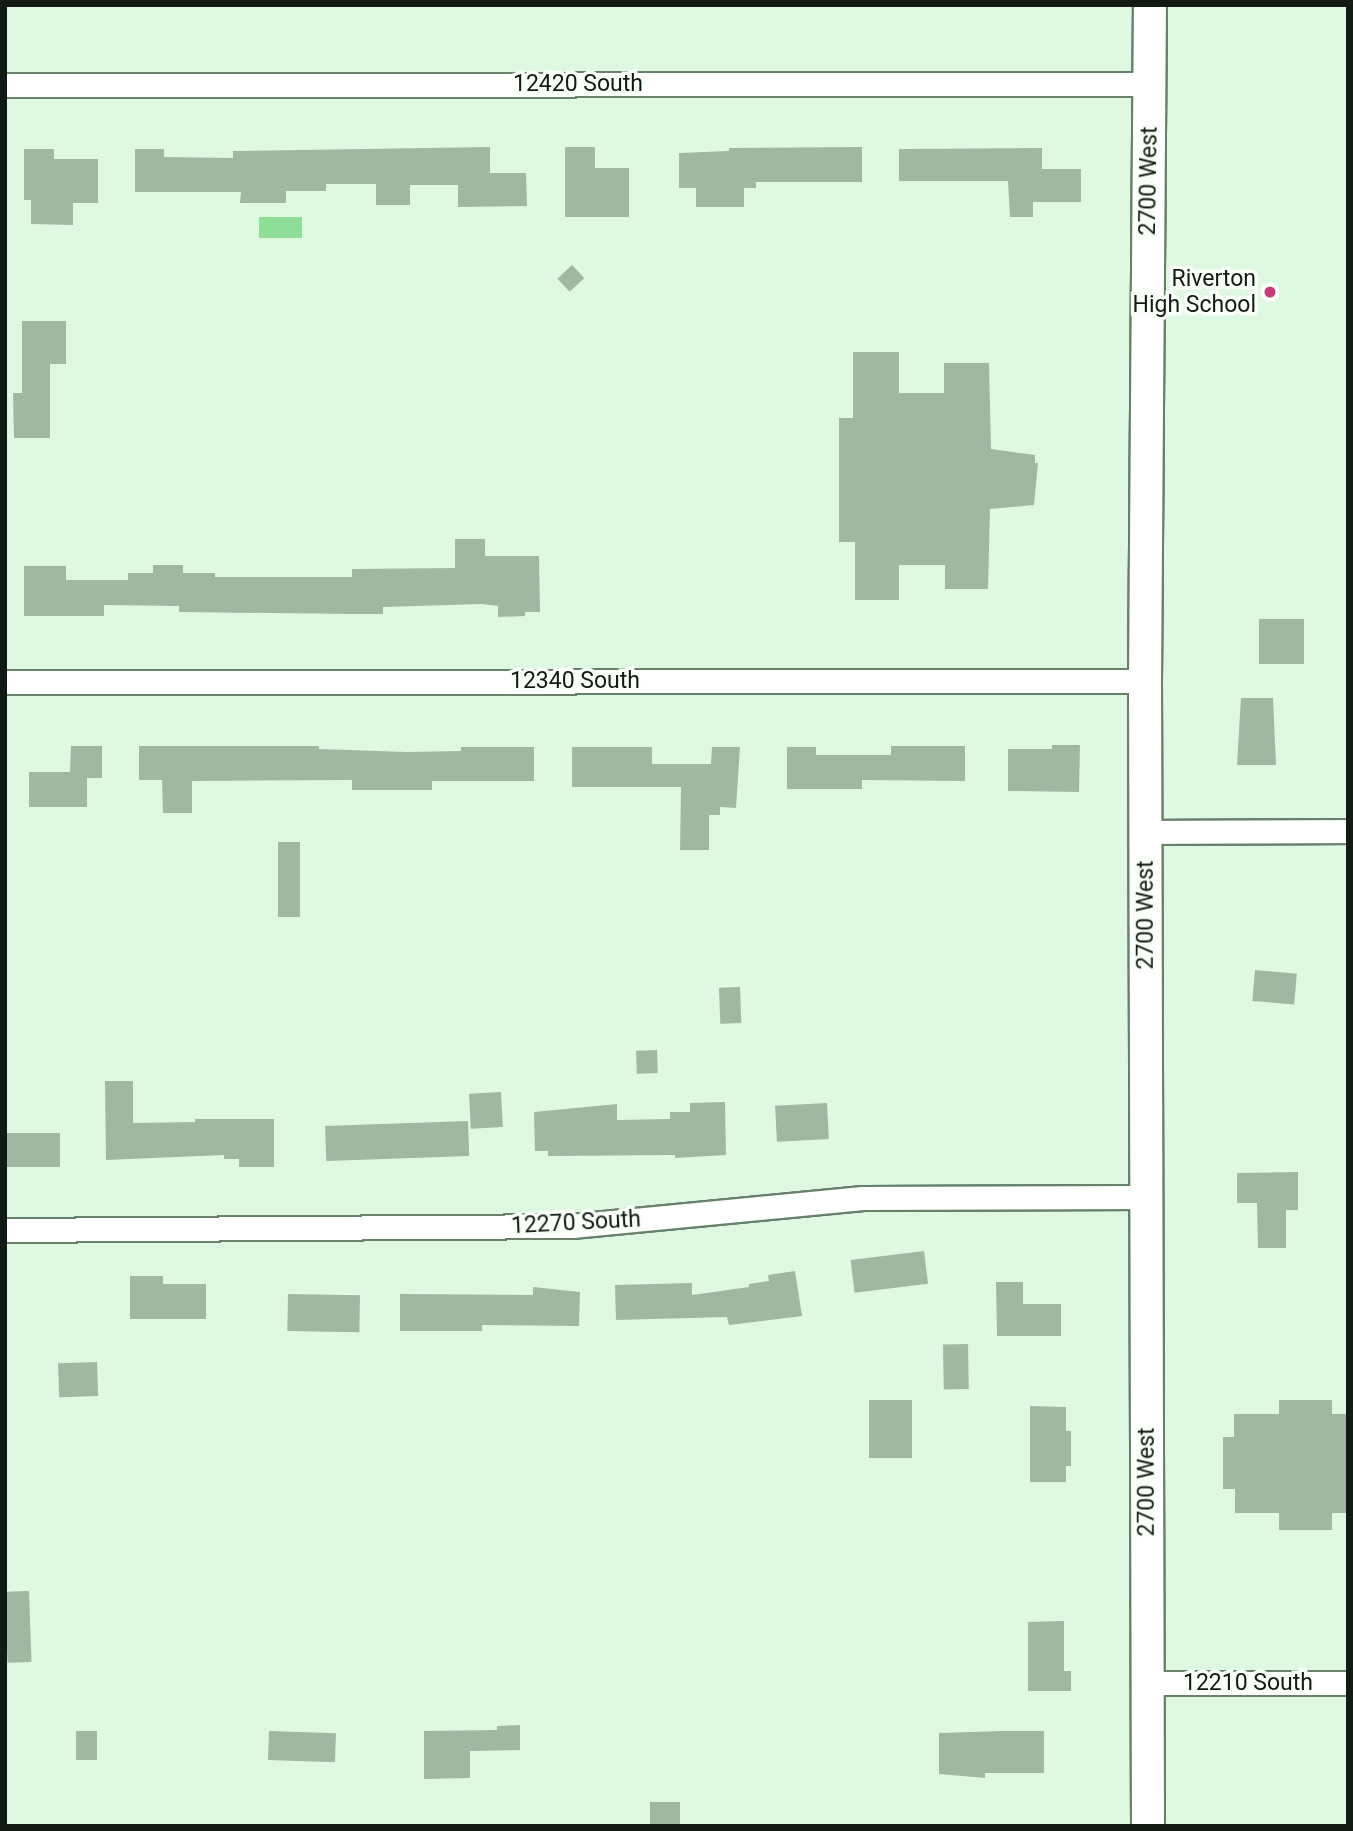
<!DOCTYPE html>
<html>
<head>
<meta charset="utf-8">
<style>
	body { margin:0 }
	#map { position:relative; width:1353px; height:1831px; overflow:hidden; background:#dff8e1; font-family:Roboto,sans-serif }
	div>[style] { position:absolute }
	.water>* { inset:0; background:#8ede97; transform-origin:0 0 }
	.building>* { inset:0; background:#a0b8a2; transform-origin:0 0 }
	.roads { filter:drop-shadow(2px 0 #69806b) drop-shadow(-2px 0 #69806b) drop-shadow(0 2px #69806b) drop-shadow(0 -2px #69806b) }
	.street>* { height:23px; margin:-11.5px; padding:0 11.5px; transform-origin:11.5px; border-radius:11.5px; background:#fff }
	.secondary>* { height:32px; margin:-16px; padding:0 16px; transform-origin:16px; border-radius:16px; background:#fff }
	.dots>* { width:19px; height:19px; translate:-50% -50%; box-sizing:border-box; border:4px solid #fafffa; border-radius:50% }
	span { translate:-50% -50%; white-space:nowrap; text-align:center; line-height:1.15; -webkit-text-stroke:7px #fafffa; paint-order:stroke }
	.street-label { font-size:23px; color:#121b13 }
	.poi-label { font-size:23px; color:#121b13 }
	.right { translate:-100% -50%; text-align:right }
	.frame { position:absolute; inset:0; border:7px solid #121b13; pointer-events:none }
</style>
</head>
<body>
<div id="map">
	<div class="water">
		<i style="left:259px;top:217px;width:43px;height:21px"></i>
	</div>
	<div class="building">
		<i style="clip-path:polygon(490px 147px,490px 173px,526px 173px,527px 206px,458px 207px,458px 185px,410px 185px,410px 205px,376px 205px,376px 184px,326px 184px,326px 191px,286px 191px,286px 203px,240px 203px,241px 192px,135px 192px,135px 149px,164px 149px,164px 157px,233px 158px,233px 151px)"></i>
		<i style="clip-path:polygon(565px 147px,595px 147px,595px 168px,629px 168px,629px 217px,565px 217px)"></i>
		<i style="clip-path:polygon(862px 147px,862px 182px,756px 182px,756px 188px,744px 188px,744px 207px,696px 207px,696px 188px,679px 188px,679px 153px,729px 151px,729px 148px)"></i>
		<i style="clip-path:polygon(1042px 148px,1042px 169px,1081px 169px,1081px 202px,1033px 202px,1033px 217px,1010px 217px,1008px 181px,899px 181px,899px 149px)"></i>
		<i style="clip-path:polygon(24px 149px,54px 149px,54px 159px,98px 159px,98px 203px,73px 203px,73px 225px,31px 224px,31px 200px,24px 200px)"></i>
		<i style="left:572px;top:265px;width:18px;height:20px;rotate:47deg"></i>
		<i style="clip-path:polygon(22px 321px,66px 321px,66px 364px,50px 364px,50px 438px,14px 438px,13px 393px,22px 393px)"></i>
		<i style="clip-path:polygon(853px 352px,899px 352px,899px 393px,944px 393px,944px 363px,989px 363px,991px 449px,1035px 455px,1035px 463px,1038px 463px,1034px 505px,990px 509px,988px 589px,945px 589px,945px 565px,899px 565px,899px 600px,855px 600px,855px 542px,839px 542px,839px 418px,853px 418px)"></i>
		<i style="clip-path:polygon(455px 539px,485px 539px,485px 556px,539px 556px,540px 612px,525px 612px,525px 616px,498px 617px,498px 606px,482px 604px,383px 607px,383px 614px,352px 614px,179px 612px,179px 606px,104px 605px,104px 616px,24px 616px,24px 566px,66px 566px,66px 580px,128px 580px,128px 573px,153px 573px,153px 565px,183px 565px,183px 573px,215px 573px,215px 577px,352px 577px,352px 569px,455px 568px)"></i>
		<i style="left:1259px;top:619px;width:45px;height:45px"></i>
		<i style="clip-path:polygon(1241px 698px,1273px 698px,1276px 765px,1237px 765px)"></i>
		<i style="clip-path:polygon(1052px 745px,1080px 745px,1079px 792px,1008px 791px,1008px 749px,1052px 749px)"></i>
		<i style="clip-path:polygon(71px 746px,102px 746px,102px 778px,87px 778px,87px 807px,29px 807px,29px 772px,70px 772px)"></i>
		<i style="clip-path:polygon(139px 746px,319px 746px,319px 749px,407px 752px,461px 751px,461px 747px,534px 747px,534px 781px,432px 781px,432px 790px,352px 790px,352px 780px,192px 781px,192px 813px,163px 813px,162px 780px,139px 780px)"></i>
		<i style="clip-path:polygon(891px 746px,965px 746px,965px 781px,862px 780px,862px 789px,787px 789px,787px 747px,816px 747px,816px 755px,891px 755px)"></i>
		<i style="clip-path:polygon(572px 747px,652px 747px,652px 764px,711px 764px,712px 747px,740px 747px,736px 808px,720px 807px,720px 815px,709px 815px,709px 850px,680px 850px,681px 787px,572px 787px)"></i>
		<i style="left:278px;top:842px;width:22px;height:75px"></i>
		<i style="left:1255px;top:970px;width:42px;height:31px;rotate:5deg"></i>
		<i style="left:740px;top:987px;width:36px;height:21px;rotate:88deg"></i>
		<i style="left:657px;top:1050px;width:23px;height:21px;rotate:88deg"></i>
		<i style="clip-path:polygon(105px 1081px,133px 1081px,133px 1123px,195px 1122px,195px 1119px,274px 1119px,274px 1167px,239px 1167px,239px 1159px,224px 1159px,224px 1155px,106px 1160px)"></i>
		<i style="left:501px;top:1092px;width:35px;height:32px;rotate:87deg"></i>
		<i style="clip-path:polygon(725px 1102px,726px 1155px,675px 1158px,675px 1155px,548px 1156px,548px 1151px,535px 1151px,534px 1112px,617px 1104px,617px 1120px,670px 1119px,670px 1112px,690px 1112px,690px 1103px)"></i>
		<i style="left:827px;top:1103px;width:36px;height:52px;rotate:87deg"></i>
		<i style="left:468px;top:1121px;width:35px;height:143px;rotate:88deg"></i>
		<i style="left:5px;top:1133px;width:55px;height:34px"></i>
		<i style="clip-path:polygon(1298px 1172px,1298px 1210px,1286px 1210px,1286px 1248px,1258px 1248px,1257px 1203px,1237px 1203px,1237px 1173px)"></i>
		<i style="left:924px;top:1251px;width:33px;height:74px;rotate:83deg"></i>
		<i style="clip-path:polygon(795px 1271px,802px 1316px,729px 1325px,727px 1317px,616px 1320px,615px 1285px,692px 1283px,692px 1295px,749px 1287px,749px 1284px,769px 1281px,768px 1275px)"></i>
		<i style="clip-path:polygon(130px 1276px,163px 1276px,163px 1284px,206px 1284px,206px 1319px,130px 1319px)"></i>
		<i style="clip-path:polygon(996px 1282px,1023px 1282px,1023px 1304px,1061px 1304px,1061px 1336px,997px 1336px)"></i>
		<i style="clip-path:polygon(533px 1287px,580px 1292px,579px 1326px,482px 1325px,482px 1331px,400px 1331px,400px 1294px,533px 1295px)"></i>
		<i style="left:288px;top:1294px;width:72px;height:37px;rotate:1deg"></i>
		<i style="left:968px;top:1344px;width:45px;height:25px;rotate:89deg"></i>
		<i style="left:97px;top:1362px;width:34px;height:39px;rotate:88deg"></i>
		<i style="left:869px;top:1400px;width:43px;height:58px"></i>
		<i style="clip-path:polygon(1279px 1400px,1332px 1400px,1332px 1414px,1348px 1414px,1348px 1513px,1332px 1513px,1332px 1530px,1279px 1530px,1279px 1513px,1235px 1513px,1235px 1489px,1223px 1489px,1223px 1437px,1234px 1437px,1234px 1414px,1279px 1414px)"></i>
		<i style="clip-path:polygon(1030px 1406px,1066px 1407px,1066px 1431px,1071px 1431px,1071px 1466px,1066px 1466px,1066px 1482px,1030px 1482px)"></i>
		<i style="left:29px;top:1591px;width:71px;height:24px;rotate:88deg"></i>
		<i style="clip-path:polygon(1064px 1621px,1064px 1671px,1071px 1671px,1071px 1691px,1028px 1691px,1028px 1622px)"></i>
		<i style="clip-path:polygon(520px 1725px,520px 1750px,470px 1751px,470px 1778px,424px 1779px,424px 1731px,497px 1730px,497px 1726px)"></i>
		<i style="left:76px;top:1731px;width:21px;height:29px"></i>
		<i style="left:269px;top:1731px;width:67px;height:29px;rotate:2deg"></i>
		<i style="clip-path:polygon(1003px 1731px,1044px 1731px,1044px 1773px,985px 1773px,985px 1778px,939px 1774px,939px 1733px)"></i>
		<i style="left:650px;top:1802px;width:30px;height:24px"></i>
	</div>
	<div class="roads">
		<div class="street">
			<i style="left:5px;top:85px;width:1145px;rotate:-0.05deg"></i>
			<i style="left:5px;top:682px;width:1140px;rotate:-0.05deg"></i>
			<i style="left:1146px;top:832px;width:202px;rotate:-0.3deg"></i>
			<i style="left:5px;top:1230px;width:567px;rotate:-0.4deg"></i>
			<i style="left:572px;top:1226px;width:292px;rotate:-5.5deg"></i>
			<i style="left:863px;top:1198px;width:283px;rotate:-0.2deg"></i>
			<i style="left:1148px;top:1683px;width:200px"></i>
		</div>
		<div class="secondary">
			<i style="left:1148px;top:1826px;width:1145px;rotate:-90.15deg"></i>
			<i style="left:1145px;top:681px;width:676px;rotate:-89.58deg"></i>
		</div>
	</div>
	<div class="dots">
		<i style="left:1270px;top:292px;background:#c43c79"></i>
	</div>
	<div class="street-label">
		<span style="left:578px;top:84px">12420 South</span>
		<span style="left:1149px;top:181px;rotate:-89deg">2700 West</span>
		<span style="left:575px;top:681px">12340 South</span>
		<span style="left:1146px;top:915px;rotate:-90deg">2700 West</span>
		<span style="left:576px;top:1223px;rotate:-3deg">12270 South</span>
		<span style="left:1147px;top:1482px;rotate:-90deg">2700 West</span>
		<span style="left:1248px;top:1683px">12210 South</span>
	</div>
	<div class="poi-label">
		<span class="right" style="left:1256px;top:292px">Riverton<br>High School</span>
	</div>
	<div class="frame"></div>
</div>
</body>
</html>
